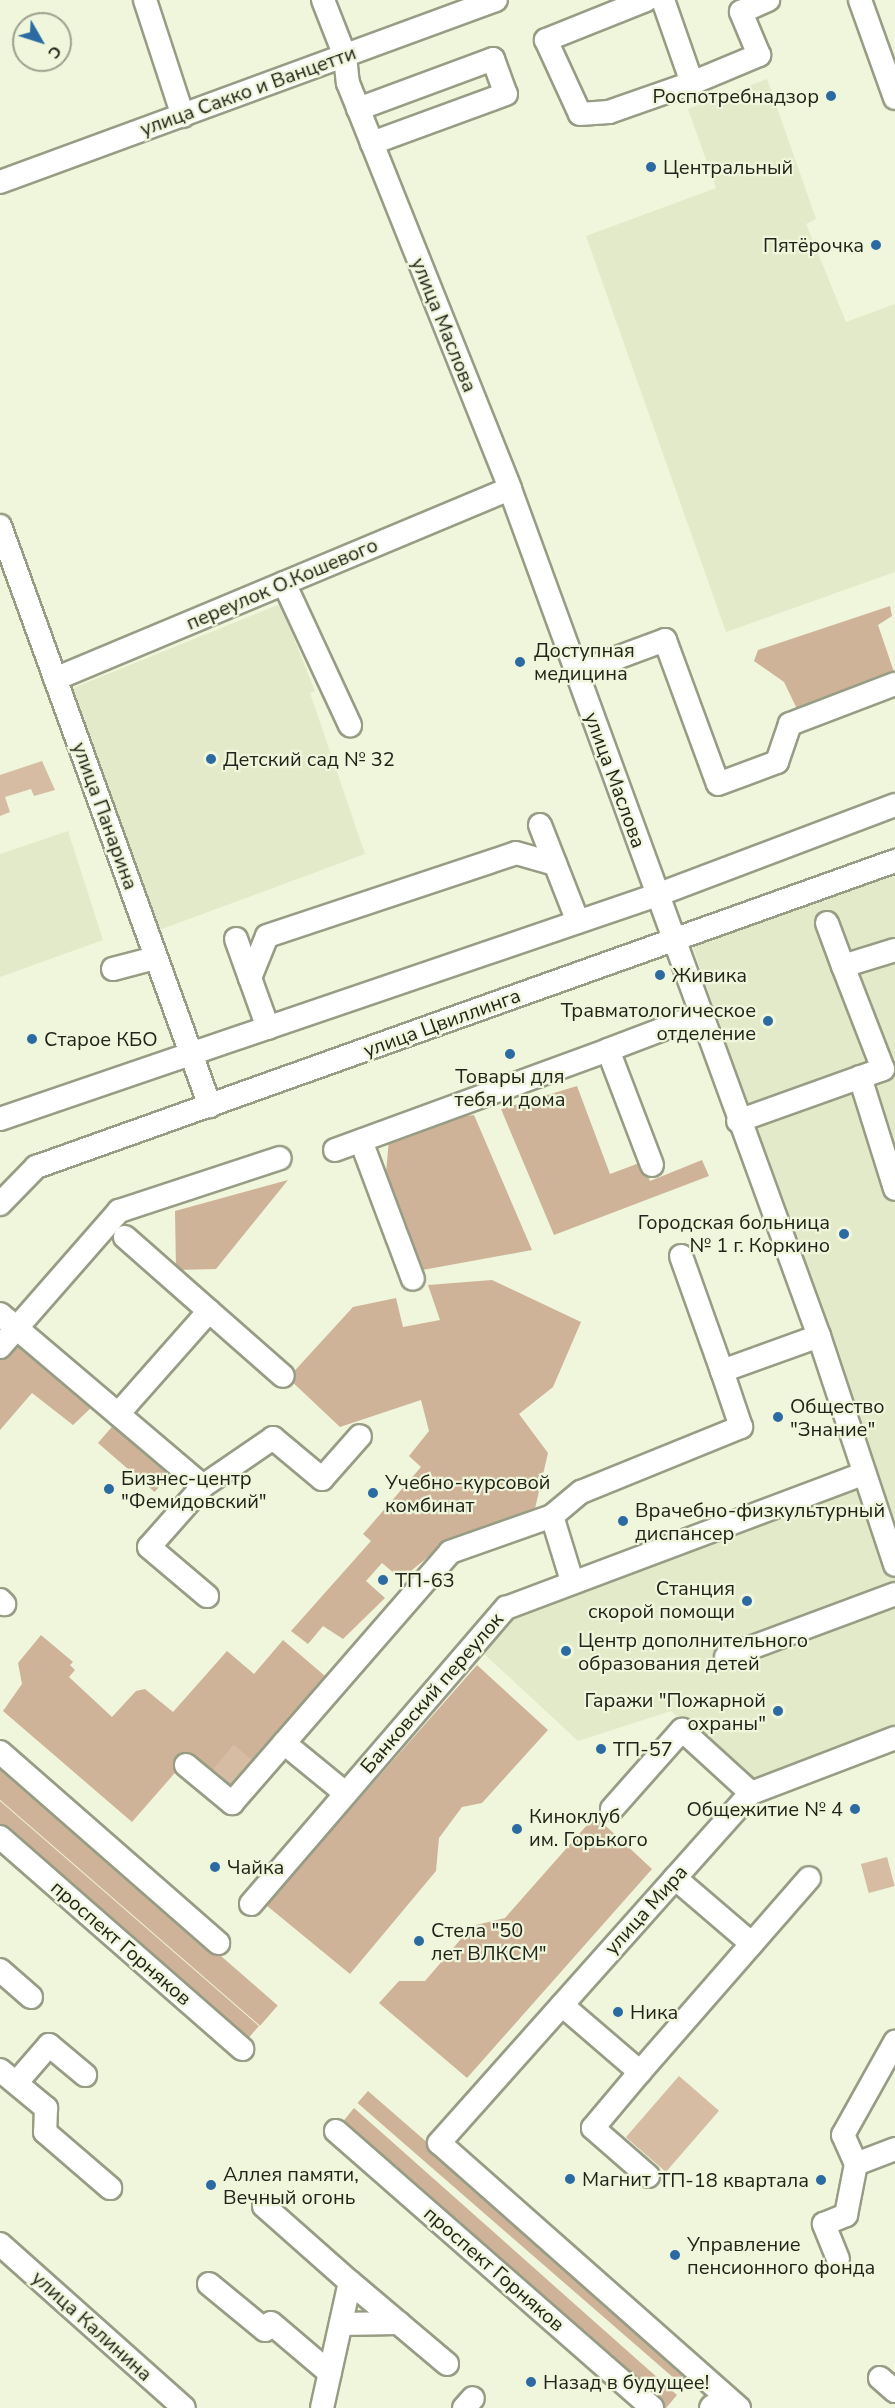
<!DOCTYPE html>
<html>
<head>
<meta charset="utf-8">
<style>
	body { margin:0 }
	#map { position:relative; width:895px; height:2408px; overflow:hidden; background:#eff6db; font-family:"Nunito Sans",sans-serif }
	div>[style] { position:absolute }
	.built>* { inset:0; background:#e2eac9 }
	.green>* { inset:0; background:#d6bca3; transform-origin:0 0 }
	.forest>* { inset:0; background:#cfb398; transform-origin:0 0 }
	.roads { filter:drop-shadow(2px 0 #979d85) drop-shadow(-2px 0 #979d85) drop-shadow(0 2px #979d85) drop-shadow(0 -2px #979d85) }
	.minor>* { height:22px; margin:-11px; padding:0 11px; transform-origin:11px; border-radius:11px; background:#fff }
	.major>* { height:27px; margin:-13.5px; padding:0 13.5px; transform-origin:13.5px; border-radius:13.5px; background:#fff }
	.dots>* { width:16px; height:16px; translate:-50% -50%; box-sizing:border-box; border:3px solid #eff6db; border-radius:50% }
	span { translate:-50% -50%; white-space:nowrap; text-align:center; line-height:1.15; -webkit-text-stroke:4.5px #eff6db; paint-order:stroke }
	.street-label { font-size:20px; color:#21241a }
	.poi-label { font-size:20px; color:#21241a }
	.right { translate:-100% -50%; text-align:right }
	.left { translate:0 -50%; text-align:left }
	.north { position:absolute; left:12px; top:12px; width:60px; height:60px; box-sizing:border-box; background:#eff6db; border:2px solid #9da28e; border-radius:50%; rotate:129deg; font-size:16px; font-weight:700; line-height:24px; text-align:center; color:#21241a }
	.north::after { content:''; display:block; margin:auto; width:21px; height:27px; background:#2c6ba1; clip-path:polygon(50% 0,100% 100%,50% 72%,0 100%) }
</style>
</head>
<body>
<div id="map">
	<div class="built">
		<i style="clip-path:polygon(767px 79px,816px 219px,806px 224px,846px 322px,895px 304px,895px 572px,726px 632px,586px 236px,716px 188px,688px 109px)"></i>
		<i style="clip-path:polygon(280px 604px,315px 691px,310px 693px,365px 854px,151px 933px,66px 691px)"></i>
		<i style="clip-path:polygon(68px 831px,103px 940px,0 977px,0 854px)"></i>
		<i style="clip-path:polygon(895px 868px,895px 1526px,691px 942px)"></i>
		<i style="clip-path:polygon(859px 1482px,895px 1579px,895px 1724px,752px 1780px,671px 1711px,578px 1741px,482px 1652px,517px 1611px)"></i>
	</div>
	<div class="green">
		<i style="clip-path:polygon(42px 761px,55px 790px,34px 796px,31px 789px,5px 797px,10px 812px,0 816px,0 775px)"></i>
		<i style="left:235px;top:1744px;width:25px;height:41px;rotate:43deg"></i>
		<i style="left:887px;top:1857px;width:30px;height:27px;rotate:75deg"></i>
		<i style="left:679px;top:2076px;width:53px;height:81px;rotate:41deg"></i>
	</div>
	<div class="forest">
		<i style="clip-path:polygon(890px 606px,892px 616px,878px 625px,895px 675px,799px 713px,784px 682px,754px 661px,758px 650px)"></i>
		<i style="clip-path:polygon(577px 1086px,610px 1174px,642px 1162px,650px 1181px,702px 1160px,709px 1176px,554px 1235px,501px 1109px)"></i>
		<i style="clip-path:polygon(474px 1115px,532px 1250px,417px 1271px,385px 1184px,389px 1139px,443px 1119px)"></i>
		<i style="clip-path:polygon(288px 1180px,216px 1269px,176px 1270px,175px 1211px)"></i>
		<i style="clip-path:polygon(492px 1280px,581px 1322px,553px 1387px,519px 1414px,548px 1453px,533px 1517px,444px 1544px,401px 1579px,382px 1563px,366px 1581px,385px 1598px,343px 1639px,323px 1626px,308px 1644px,291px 1631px,371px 1541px,363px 1534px,421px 1467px,409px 1456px,429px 1431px,421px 1400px,340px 1427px,288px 1378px,353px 1307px,396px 1298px,403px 1327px,440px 1320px,428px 1285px)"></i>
		<i style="clip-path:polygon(16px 1337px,94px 1405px,73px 1425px,32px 1393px,0 1430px,0 1356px)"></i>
		<i style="left:117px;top:1421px;width:75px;height:29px;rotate:41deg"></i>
		<i style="clip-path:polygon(41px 1635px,73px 1662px,70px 1665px,75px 1670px,69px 1677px,112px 1717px,136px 1691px,145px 1689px,173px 1712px,227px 1651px,254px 1674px,283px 1640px,325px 1676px,253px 1761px,234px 1745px,208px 1775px,187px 1759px,132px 1822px,3px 1711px,22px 1684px,18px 1663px)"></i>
		<i style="clip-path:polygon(477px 1665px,548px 1730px,482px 1803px,462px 1807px,439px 1838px,436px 1871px,350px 1974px,266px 1905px)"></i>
		<i style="left:0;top:1764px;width:368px;height:27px;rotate:41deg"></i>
		<i style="left:0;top:1801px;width:343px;height:23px;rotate:41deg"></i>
		<i style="clip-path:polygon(595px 1816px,652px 1869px,467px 2078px,379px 2003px,399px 1981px,425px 1981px,472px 1926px,505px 1918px)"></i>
		<i style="left:368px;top:2091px;width:432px;height:16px;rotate:41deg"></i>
		<i style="clip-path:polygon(354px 2108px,677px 2395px,666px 2408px,661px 2408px,341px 2124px)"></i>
	</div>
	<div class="roads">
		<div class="minor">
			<i style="left:145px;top:0;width:122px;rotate:71.9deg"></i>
			<i style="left:323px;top:0;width:60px;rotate:68.6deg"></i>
			<i style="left:345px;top:56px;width:27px;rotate:84deg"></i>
			<i style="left:348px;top:83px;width:437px;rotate:68.2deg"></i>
			<i style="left:510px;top:489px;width:902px;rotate:69.96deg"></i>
			<i style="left:819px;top:1336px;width:241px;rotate:71.6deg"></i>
			<i style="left:646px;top:0;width:108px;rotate:158.2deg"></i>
			<i style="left:546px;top:40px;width:81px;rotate:65.3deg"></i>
			<i style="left:580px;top:114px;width:29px;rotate:-4deg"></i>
			<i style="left:609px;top:112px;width:88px;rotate:-19.3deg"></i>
			<i style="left:663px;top:0;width:88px;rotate:70.7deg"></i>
			<i style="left:692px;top:83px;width:73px;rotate:-22.7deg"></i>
			<i style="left:759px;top:55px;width:47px;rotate:-112.7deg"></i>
			<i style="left:741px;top:12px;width:30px;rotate:-24deg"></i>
			<i style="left:860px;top:0;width:104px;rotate:70.3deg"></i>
			<i style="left:358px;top:109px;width:144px;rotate:-20.3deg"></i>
			<i style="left:493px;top:59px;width:37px;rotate:70deg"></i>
			<i style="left:506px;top:94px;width:143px;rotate:159.9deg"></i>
			<i style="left:0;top:182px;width:528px;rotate:-20.15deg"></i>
			<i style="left:0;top:526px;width:617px;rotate:70.1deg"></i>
			<i style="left:284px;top:583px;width:157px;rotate:65.1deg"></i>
			<i style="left:576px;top:673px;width:95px;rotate:-20.3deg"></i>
			<i style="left:665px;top:640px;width:153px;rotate:69.8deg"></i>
			<i style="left:718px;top:784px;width:63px;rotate:-20.4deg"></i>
			<i style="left:777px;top:762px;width:40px;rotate:-71.1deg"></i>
			<i style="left:790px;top:724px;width:112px;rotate:-20.9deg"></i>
			<i style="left:55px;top:679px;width:493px;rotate:-22.7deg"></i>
			<i style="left:540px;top:825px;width:104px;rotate:68.6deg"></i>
			<i style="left:827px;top:923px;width:46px;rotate:69.6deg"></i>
			<i style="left:843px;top:966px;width:54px;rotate:-17.1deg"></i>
			<i style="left:236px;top:939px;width:41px;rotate:70.3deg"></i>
			<i style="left:113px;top:969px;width:43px;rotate:-14.7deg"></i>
			<i style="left:268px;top:1028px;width:53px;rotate:-109.8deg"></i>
			<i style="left:250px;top:978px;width:45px;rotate:-68deg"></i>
			<i style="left:267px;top:936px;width:262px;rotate:-18.4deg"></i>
			<i style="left:516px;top:853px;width:41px;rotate:15.8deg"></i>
			<i style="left:860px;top:1077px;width:117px;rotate:72.6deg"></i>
			<i style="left:0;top:1119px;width:694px;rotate:-18.83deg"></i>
			<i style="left:657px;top:895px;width:254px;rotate:-20.7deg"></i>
			<i style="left:738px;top:1121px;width:154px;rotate:-19.7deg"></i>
			<i style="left:883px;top:1069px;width:110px;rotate:-111.2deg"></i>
			<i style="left:361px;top:1141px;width:147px;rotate:69.4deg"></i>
			<i style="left:335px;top:1150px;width:291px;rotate:-20.1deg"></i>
			<i style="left:652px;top:1165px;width:123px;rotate:-110.9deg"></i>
			<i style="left:608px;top:1050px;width:98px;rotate:-20.8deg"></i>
			<i style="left:0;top:1204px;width:52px;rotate:-45.8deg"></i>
			<i style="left:36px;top:1167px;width:912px;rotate:-19.61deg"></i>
			<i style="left:125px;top:1237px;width:112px;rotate:41.4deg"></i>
			<i style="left:681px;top:1256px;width:122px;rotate:70.4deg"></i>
			<i style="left:722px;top:1371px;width:103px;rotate:-19.8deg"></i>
			<i style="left:0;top:1314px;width:266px;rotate:40.3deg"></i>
			<i style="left:203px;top:1486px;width:81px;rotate:131.5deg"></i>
			<i style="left:149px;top:1547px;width:76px;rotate:40.2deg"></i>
			<i style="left:0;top:1347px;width:181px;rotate:-48.8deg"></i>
			<i style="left:119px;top:1211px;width:169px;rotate:-18.2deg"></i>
			<i style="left:118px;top:1414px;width:137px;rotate:-48.5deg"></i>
			<i style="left:209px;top:1311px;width:98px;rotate:41.3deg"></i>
			<i style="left:203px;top:1486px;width:85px;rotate:-34.4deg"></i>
			<i style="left:273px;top:1438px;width:64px;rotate:39.9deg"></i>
			<i style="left:322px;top:1479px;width:57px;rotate:-48.5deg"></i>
			<i style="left:572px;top:1581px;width:68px;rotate:-107.1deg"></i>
			<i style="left:552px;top:1516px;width:38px;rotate:-40deg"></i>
			<i style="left:581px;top:1492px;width:173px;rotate:-22.1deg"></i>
			<i style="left:741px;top:1427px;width:59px;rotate:-108.7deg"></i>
			<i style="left:0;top:1600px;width:6px;rotate:45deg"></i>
			<i style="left:726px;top:1657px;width:180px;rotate:-20.4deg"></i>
			<i style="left:284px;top:1743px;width:79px;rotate:39.3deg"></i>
			<i style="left:0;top:1752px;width:290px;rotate:41.2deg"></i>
			<i style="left:186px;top:1765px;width:60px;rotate:39.6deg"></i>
			<i style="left:232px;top:1803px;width:332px;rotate:-49deg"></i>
			<i style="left:450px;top:1552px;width:108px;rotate:-19.4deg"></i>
			<i style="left:612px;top:1809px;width:106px;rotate:-48.5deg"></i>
			<i style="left:682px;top:1730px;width:93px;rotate:42.4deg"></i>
			<i style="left:0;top:1837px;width:322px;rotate:41.2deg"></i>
			<i style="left:675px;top:1878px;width:101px;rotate:40.6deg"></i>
			<i style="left:251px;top:1904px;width:391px;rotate:-49.3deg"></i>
			<i style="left:506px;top:1608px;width:381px;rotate:-20.6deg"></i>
			<i style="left:0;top:1970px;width:41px;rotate:41.1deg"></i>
			<i style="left:562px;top:2005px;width:103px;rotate:40.7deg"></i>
			<i style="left:640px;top:2072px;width:73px;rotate:130deg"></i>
			<i style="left:593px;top:2128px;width:73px;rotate:41.1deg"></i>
			<i style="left:0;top:2070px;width:60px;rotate:39.6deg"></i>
			<i style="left:46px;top:2108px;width:24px;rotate:92deg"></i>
			<i style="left:45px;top:2132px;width:86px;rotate:40.7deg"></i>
			<i style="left:640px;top:2072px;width:257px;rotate:-48.9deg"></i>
			<i style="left:17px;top:2082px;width:49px;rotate:-49.1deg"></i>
			<i style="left:49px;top:2045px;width:47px;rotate:39.8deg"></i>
			<i style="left:336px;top:2131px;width:420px;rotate:41.2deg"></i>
			<i style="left:856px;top:2164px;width:42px;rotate:-21deg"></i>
			<i style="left:264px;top:2206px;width:115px;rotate:41.5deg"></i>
			<i style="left:0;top:2244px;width:246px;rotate:41.7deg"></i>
			<i style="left:838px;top:2259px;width:38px;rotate:-112deg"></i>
			<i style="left:824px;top:2224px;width:24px;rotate:-22deg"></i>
			<i style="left:846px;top:2215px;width:52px;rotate:-78.9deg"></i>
			<i style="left:856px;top:2164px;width:32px;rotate:-114deg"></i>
			<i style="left:843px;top:2135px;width:107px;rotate:-60.8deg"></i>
			<i style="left:209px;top:2284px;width:72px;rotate:39.4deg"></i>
			<i style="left:265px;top:2330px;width:9px;rotate:-49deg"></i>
			<i style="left:271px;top:2323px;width:77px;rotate:40.3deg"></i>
			<i style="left:341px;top:2324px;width:58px;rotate:-1deg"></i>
			<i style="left:880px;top:2378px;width:20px;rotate:41deg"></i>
			<i style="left:322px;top:2408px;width:129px;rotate:-77.5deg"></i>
			<i style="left:350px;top:2282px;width:127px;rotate:40.2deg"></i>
			<i style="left:464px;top:2408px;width:13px;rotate:-48deg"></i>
			<i style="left:739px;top:2408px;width:400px;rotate:-138.5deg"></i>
			<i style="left:439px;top:2143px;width:469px;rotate:-48.3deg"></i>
			<i style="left:751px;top:1793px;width:154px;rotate:-20.9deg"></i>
		</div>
		<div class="major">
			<i style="left:713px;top:2408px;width:7px"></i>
		</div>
	</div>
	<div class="dots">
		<i style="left:831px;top:96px;background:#2c6ba1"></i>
		<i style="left:651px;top:167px;background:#2c6ba1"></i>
		<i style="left:876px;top:245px;background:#2c6ba1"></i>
		<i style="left:520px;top:662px;background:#2c6ba1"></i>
		<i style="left:211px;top:759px;background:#2c6ba1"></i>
		<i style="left:660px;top:975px;background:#2c6ba1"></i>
		<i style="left:768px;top:1021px;background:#2c6ba1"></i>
		<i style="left:32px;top:1039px;background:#2c6ba1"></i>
		<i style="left:510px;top:1054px;background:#2c6ba1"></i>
		<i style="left:844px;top:1234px;background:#2c6ba1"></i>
		<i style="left:778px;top:1417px;background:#2c6ba1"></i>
		<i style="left:109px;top:1489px;background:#2c6ba1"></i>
		<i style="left:373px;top:1493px;background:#2c6ba1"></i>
		<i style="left:623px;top:1521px;background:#2c6ba1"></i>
		<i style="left:383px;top:1580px;background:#2c6ba1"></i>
		<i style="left:747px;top:1601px;background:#2c6ba1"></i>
		<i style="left:566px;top:1651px;background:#2c6ba1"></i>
		<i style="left:778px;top:1711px;background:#2c6ba1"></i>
		<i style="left:601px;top:1749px;background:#2c6ba1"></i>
		<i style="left:855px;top:1809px;background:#2c6ba1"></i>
		<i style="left:517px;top:1829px;background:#2c6ba1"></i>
		<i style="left:215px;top:1867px;background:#2c6ba1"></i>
		<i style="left:419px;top:1941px;background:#2c6ba1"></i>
		<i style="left:618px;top:2012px;background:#2c6ba1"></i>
		<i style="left:570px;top:2179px;background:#2c6ba1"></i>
		<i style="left:821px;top:2180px;background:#2c6ba1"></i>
		<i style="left:211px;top:2185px;background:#2c6ba1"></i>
		<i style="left:675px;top:2255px;background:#2c6ba1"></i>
		<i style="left:531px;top:2382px;background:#2c6ba1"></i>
	</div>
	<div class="street-label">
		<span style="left:248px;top:91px;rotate:-20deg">улица Сакко и Ванцетти</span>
		<span style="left:444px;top:325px;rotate:68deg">улица Маслова</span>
		<span style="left:282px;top:584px;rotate:-23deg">переулок О.Кошевого</span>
		<span style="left:615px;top:780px;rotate:70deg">улица Маслова</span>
		<span style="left:105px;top:816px;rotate:70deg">улица Панарина</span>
		<span style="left:442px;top:1023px;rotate:-20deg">улица Цвиллинга</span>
		<span style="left:432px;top:1693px;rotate:-49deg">Банковский переулок</span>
		<span style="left:646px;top:1910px;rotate:-48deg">улица Мира</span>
		<span style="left:121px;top:1943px;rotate:41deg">проспект Горняков</span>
		<span style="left:494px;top:2269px;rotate:41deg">проспект Горняков</span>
		<span style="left:92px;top:2326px;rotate:42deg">улица Калинина</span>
	</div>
	<div class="poi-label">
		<span class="right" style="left:819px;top:96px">Роспотребнадзор</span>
		<span class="left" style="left:663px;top:167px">Центральный</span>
		<span class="right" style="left:864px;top:245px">Пятёрочка</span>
		<span class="left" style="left:534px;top:662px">Доступная<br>медицина</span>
		<span class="left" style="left:223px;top:759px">Детский сад № 32</span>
		<span class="left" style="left:672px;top:975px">Живика</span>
		<span class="right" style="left:756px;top:1022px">Травматологическое<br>отделение</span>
		<span class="left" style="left:44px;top:1039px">Старое КБО</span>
		<span style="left:510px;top:1088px">Товары для<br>тебя и дома</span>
		<span class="right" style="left:830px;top:1234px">Городская больница<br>№ 1 г. Коркино</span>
		<span class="left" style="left:790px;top:1418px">Общество<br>"Знание"</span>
		<span class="left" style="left:121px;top:1490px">Бизнес-центр<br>"Фемидовский"</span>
		<span class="left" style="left:385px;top:1494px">Учебно-курсовой<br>комбинат</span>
		<span class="left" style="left:635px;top:1522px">Врачебно-физкультурный<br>диспансер</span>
		<span class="left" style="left:395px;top:1580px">ТП-63</span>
		<span class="right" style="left:735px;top:1600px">Станция<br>скорой помощи</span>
		<span class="left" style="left:578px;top:1652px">Центр дополнительного<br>образования детей</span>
		<span class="right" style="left:766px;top:1712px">Гаражи "Пожарной<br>охраны"</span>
		<span class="left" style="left:613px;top:1749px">ТП-57</span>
		<span class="right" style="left:843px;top:1809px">Общежитие № 4</span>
		<span class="left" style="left:529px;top:1828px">Киноклуб<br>им. Горького</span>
		<span class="left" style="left:227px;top:1867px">Чайка</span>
		<span class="left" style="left:431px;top:1942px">Стела "50<br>лет ВЛКСМ"</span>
		<span class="left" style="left:630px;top:2012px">Ника</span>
		<span class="left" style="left:223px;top:2186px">Аллея памяти,<br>Вечный огонь</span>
		<span class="left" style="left:582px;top:2179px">Магнит</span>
		<span class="right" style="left:809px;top:2180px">ТП-18 квартала</span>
		<span class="left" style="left:687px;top:2256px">Управление<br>пенсионного фонда</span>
		<span class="left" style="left:543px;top:2382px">Назад в будущее!</span>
	</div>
	<div class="north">С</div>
</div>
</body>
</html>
